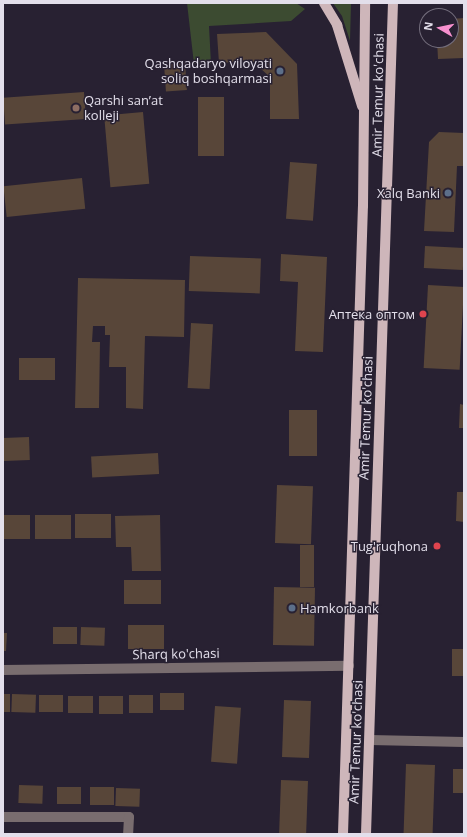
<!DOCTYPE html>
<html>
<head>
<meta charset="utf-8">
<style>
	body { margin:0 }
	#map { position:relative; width:467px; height:837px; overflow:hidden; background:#282132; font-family:"Open Sans",sans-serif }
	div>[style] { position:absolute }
	.green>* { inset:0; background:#3c4b31 }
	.building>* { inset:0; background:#584639; transform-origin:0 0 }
	.minor>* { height:10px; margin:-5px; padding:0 5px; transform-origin:5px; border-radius:5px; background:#796d6f }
	.major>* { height:10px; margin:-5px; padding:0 5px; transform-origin:5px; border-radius:5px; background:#ceb6ba }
	.dots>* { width:11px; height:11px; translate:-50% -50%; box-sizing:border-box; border:2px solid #282132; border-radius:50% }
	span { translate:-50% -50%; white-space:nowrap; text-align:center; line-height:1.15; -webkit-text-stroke:3px #282132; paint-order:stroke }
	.poi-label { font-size:13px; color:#e3dfeb }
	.right { translate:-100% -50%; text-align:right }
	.left { translate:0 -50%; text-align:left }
	.street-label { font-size:13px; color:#e3dfeb }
	.frame { position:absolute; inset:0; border:4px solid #e3dfeb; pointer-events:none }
	.north { position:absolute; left:419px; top:8px; width:40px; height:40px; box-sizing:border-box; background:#282132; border:1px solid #736d7c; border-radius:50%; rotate:279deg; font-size:11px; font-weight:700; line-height:16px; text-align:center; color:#e3dfeb }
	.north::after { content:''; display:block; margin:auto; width:14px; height:18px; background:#f790cf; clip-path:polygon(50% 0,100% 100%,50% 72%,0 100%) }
</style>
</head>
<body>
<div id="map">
	<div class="green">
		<i style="clip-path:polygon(187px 3px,296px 3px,305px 9px,291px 21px,209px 26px,211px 64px,194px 64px)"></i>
		<i style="clip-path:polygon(333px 3px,351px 3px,350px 41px,342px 16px)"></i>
	</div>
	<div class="building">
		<i style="clip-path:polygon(464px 18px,464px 58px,438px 59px,437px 40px,451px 40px,451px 19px)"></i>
		<i style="clip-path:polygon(266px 32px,297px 64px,299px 119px,270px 119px,270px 77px,252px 61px,219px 63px,217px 34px)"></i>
		<i style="left:185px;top:63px;width:27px;height:21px;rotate:86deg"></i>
		<i style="left:84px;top:92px;width:27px;height:81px;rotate:86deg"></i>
		<i style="left:198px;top:97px;width:26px;height:59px"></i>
		<i style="left:143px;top:112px;width:72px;height:39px;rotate:85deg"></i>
		<i style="clip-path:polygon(439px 132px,464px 133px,464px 166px,457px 166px,454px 232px,424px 231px,429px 142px)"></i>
		<i style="left:290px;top:162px;width:27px;height:57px;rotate:4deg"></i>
		<i style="left:82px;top:178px;width:31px;height:79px;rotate:84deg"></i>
		<i style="left:425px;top:246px;width:39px;height:22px;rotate:3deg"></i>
		<i style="clip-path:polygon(281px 254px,327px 257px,323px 352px,295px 351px,298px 282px,280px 281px)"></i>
		<i style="left:190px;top:256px;width:71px;height:35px;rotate:2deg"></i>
		<i style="clip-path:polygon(78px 278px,185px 280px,184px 337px,145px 336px,143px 409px,126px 408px,126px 367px,109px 367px,110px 335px,105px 335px,105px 326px,93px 326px,92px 342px,100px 342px,99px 408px,75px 408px)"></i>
		<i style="left:428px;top:285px;width:36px;height:83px;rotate:3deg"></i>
		<i style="left:191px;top:323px;width:22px;height:65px;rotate:3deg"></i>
		<i style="left:19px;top:358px;width:36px;height:22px"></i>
		<i style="clip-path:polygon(460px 404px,464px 405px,464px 428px,459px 428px)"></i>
		<i style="left:289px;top:410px;width:28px;height:46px"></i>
		<i style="left:29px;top:437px;width:23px;height:26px;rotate:88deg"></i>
		<i style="left:158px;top:453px;width:21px;height:67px;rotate:87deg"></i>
		<i style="left:277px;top:485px;width:36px;height:58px;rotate:2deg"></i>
		<i style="clip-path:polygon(457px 492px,464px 492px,464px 522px,456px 521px)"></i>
		<i style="left:111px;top:514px;width:24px;height:36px;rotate:90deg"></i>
		<i style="left:3px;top:515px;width:27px;height:24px"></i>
		<i style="left:71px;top:515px;width:24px;height:36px;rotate:90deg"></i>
		<i style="clip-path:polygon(160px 515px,161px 571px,132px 571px,131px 547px,116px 547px,115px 516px)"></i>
		<i style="left:300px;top:545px;width:14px;height:42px"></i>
		<i style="left:124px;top:580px;width:37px;height:24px"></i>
		<i style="left:274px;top:587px;width:41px;height:58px;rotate:1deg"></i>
		<i style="left:128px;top:625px;width:36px;height:24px"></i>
		<i style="left:53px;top:627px;width:24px;height:17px"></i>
		<i style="left:81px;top:627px;width:24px;height:18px;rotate:2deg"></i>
		<i style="clip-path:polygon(3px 633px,7px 633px,6px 651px,3px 651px)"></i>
		<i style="left:452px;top:649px;width:12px;height:27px"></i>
		<i style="left:160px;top:693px;width:24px;height:17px"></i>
		<i style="left:3px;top:694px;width:7px;height:18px"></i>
		<i style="left:12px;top:694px;width:24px;height:18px;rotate:2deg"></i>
		<i style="left:39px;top:695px;width:24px;height:17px"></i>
		<i style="left:129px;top:695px;width:24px;height:18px"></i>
		<i style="left:68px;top:696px;width:25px;height:17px"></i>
		<i style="left:99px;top:696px;width:24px;height:18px"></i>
		<i style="left:284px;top:700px;width:27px;height:57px;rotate:2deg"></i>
		<i style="left:215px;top:706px;width:26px;height:56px;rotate:4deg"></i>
		<i style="left:406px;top:764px;width:29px;height:70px;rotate:2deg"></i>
		<i style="left:453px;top:769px;width:11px;height:24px"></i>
		<i style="left:281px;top:780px;width:27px;height:54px;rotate:2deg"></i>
		<i style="left:19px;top:785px;width:24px;height:18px;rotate:2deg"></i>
		<i style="left:57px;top:787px;width:24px;height:17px"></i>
		<i style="left:90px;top:787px;width:24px;height:18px"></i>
		<i style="left:116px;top:788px;width:24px;height:18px;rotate:2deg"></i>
	</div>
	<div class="minor">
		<i style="left:3px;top:670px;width:346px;rotate:-0.7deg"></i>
		<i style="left:370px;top:740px;width:94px;rotate:1.2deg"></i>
		<i style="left:3px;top:817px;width:126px"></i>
		<i style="left:129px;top:817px;width:17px;rotate:93deg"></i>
	</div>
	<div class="major">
		<i style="left:324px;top:3px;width:26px;rotate:59deg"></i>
		<i style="left:337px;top:25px;width:85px;rotate:72.8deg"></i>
		<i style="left:343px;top:834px;width:628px;rotate:-88.18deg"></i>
		<i style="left:363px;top:206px;width:203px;rotate:-89.4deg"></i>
		<i style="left:366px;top:834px;width:831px;rotate:-88.14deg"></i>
	</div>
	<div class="dots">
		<i style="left:280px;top:71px;background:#5c6f8a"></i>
		<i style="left:76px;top:108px;background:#8d6e63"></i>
		<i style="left:448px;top:193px;background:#5c6f8a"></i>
		<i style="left:423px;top:314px;background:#e0444e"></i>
		<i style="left:437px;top:546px;background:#e0444e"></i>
		<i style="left:292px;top:608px;background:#5c6f8a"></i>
	</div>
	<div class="poi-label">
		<span class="right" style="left:272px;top:71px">Qashqadaryo viloyati<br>soliq boshqarmasi</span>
		<span class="left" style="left:84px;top:108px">Qarshi san’at<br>kolleji</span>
		<span class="right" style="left:440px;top:193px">Xalq Banki</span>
		<span class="right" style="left:415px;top:314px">Аптека оптом</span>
		<span class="right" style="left:428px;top:546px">Tug'ruqhona</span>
		<span class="left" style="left:300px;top:608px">Hamkorbank</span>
	</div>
	<div class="street-label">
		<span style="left:378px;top:95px;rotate:-89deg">Amir Temur ko'chasi</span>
		<span style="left:366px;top:418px;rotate:-88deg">Amir Temur ko'chasi</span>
		<span style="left:176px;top:654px;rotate:-1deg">Sharq ko'chasi</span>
		<span style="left:356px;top:742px;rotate:-88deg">Amir Temur ko'chasi</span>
	</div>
	<div class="frame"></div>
	<div class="north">N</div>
</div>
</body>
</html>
